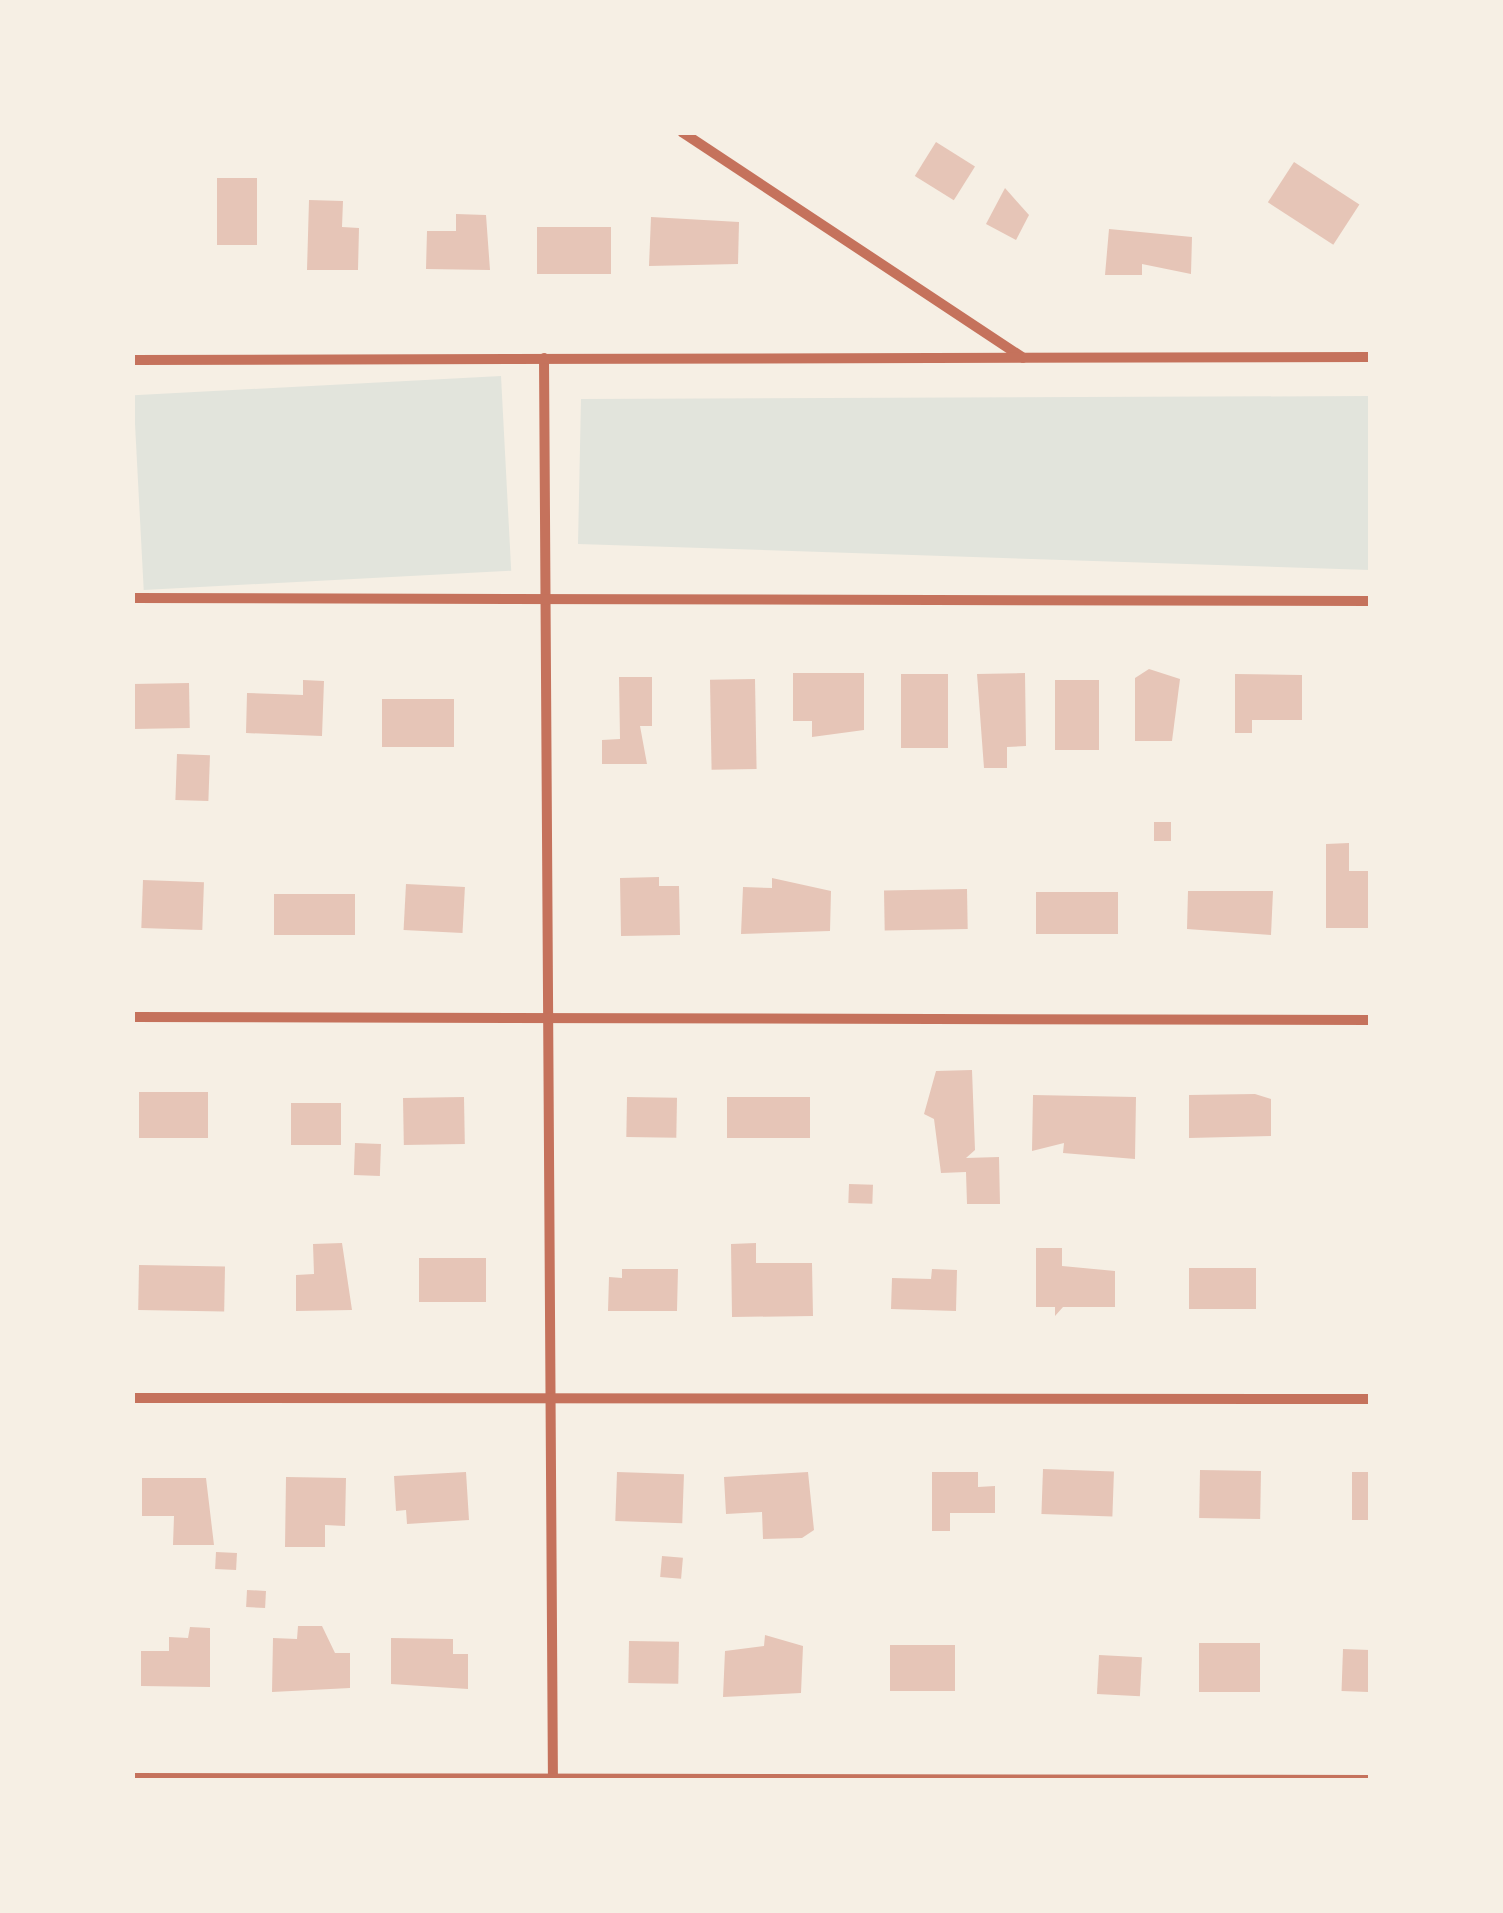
<!DOCTYPE html>
<html>
<head>
<meta charset="utf-8">
<style>
	body { margin:0 }
	#map { position:relative; width:1503px; height:1913px; overflow:hidden; background:#f6efe4; font-family:"Golos Text",sans-serif }
	div>[style] { position:absolute }
	.green>* { inset:0; background:#e2e4dc; transform-origin:0 0 }
	.building>* { inset:0; background:#e6c5b7; transform-origin:0 0 }
	.minor>* { height:10px; margin:-5px; padding:0 5px; transform-origin:5px; border-radius:5px; background:#c5725c }
	span { translate:-50% -50%; white-space:nowrap; text-align:center; line-height:1.15; -webkit-text-stroke:10px #f6efe4; paint-order:stroke }
	.frame { position:absolute; inset:0; border:135px solid #f6efe4; pointer-events:none }
</style>
</head>
<body>
<div id="map">
	<div class="green">
		<i style="left:501px;top:376px;width:195px;height:368px;rotate:87deg"></i>
		<i style="clip-path:polygon(1370px 396px,1370px 570px,578px 544px,581px 399px)"></i>
	</div>
	<div class="building">
		<i style="left:936px;top:142px;width:46px;height:40px;rotate:32deg"></i>
		<i style="left:1294px;top:162px;width:78px;height:48px;rotate:33deg"></i>
		<i style="left:217px;top:178px;width:40px;height:67px"></i>
		<i style="clip-path:polygon(1005px 188px,1029px 215px,1016px 240px,986px 224px)"></i>
		<i style="clip-path:polygon(309px 200px,343px 201px,342px 227px,359px 228px,358px 270px,307px 270px)"></i>
		<i style="clip-path:polygon(456px 214px,486px 215px,490px 270px,426px 269px,427px 231px,456px 231px)"></i>
		<i style="clip-path:polygon(651px 217px,739px 222px,738px 264px,649px 266px)"></i>
		<i style="left:611px;top:227px;width:47px;height:74px;rotate:90deg"></i>
		<i style="clip-path:polygon(1109px 229px,1192px 237px,1191px 274px,1142px 264px,1142px 275px,1105px 275px)"></i>
		<i style="clip-path:polygon(1149px 669px,1180px 679px,1172px 741px,1135px 741px,1135px 678px)"></i>
		<i style="clip-path:polygon(793px 673px,864px 673px,864px 730px,812px 737px,812px 721px,793px 721px)"></i>
		<i style="clip-path:polygon(1025px 673px,1026px 746px,1007px 747px,1007px 768px,984px 768px,977px 674px)"></i>
		<i style="left:901px;top:674px;width:47px;height:74px"></i>
		<i style="clip-path:polygon(1235px 674px,1302px 675px,1302px 720px,1252px 720px,1252px 733px,1235px 733px)"></i>
		<i style="clip-path:polygon(619px 677px,652px 677px,652px 726px,640px 726px,647px 764px,602px 764px,602px 740px,620px 739px)"></i>
		<i style="left:755px;top:679px;width:90px;height:45px;rotate:89deg"></i>
		<i style="clip-path:polygon(303px 680px,324px 681px,322px 736px,246px 733px,247px 693px,303px 695px)"></i>
		<i style="left:1055px;top:680px;width:44px;height:70px"></i>
		<i style="left:189px;top:683px;width:45px;height:57px;rotate:89deg"></i>
		<i style="left:382px;top:699px;width:72px;height:48px"></i>
		<i style="left:177px;top:754px;width:33px;height:46px;rotate:2deg"></i>
		<i style="left:1171px;top:822px;width:19px;height:17px;rotate:90deg"></i>
		<i style="clip-path:polygon(1349px 843px,1349px 871px,1370px 871px,1370px 928px,1326px 928px,1326px 844px)"></i>
		<i style="clip-path:polygon(659px 877px,659px 886px,679px 886px,680px 935px,621px 936px,620px 878px)"></i>
		<i style="clip-path:polygon(772px 878px,831px 891px,830px 931px,741px 934px,743px 887px,772px 888px)"></i>
		<i style="left:143px;top:880px;width:61px;height:48px;rotate:2deg"></i>
		<i style="left:406px;top:884px;width:59px;height:46px;rotate:3deg"></i>
		<i style="left:967px;top:889px;width:40px;height:83px;rotate:89deg"></i>
		<i style="clip-path:polygon(1188px 891px,1273px 891px,1271px 935px,1187px 929px)"></i>
		<i style="left:1036px;top:892px;width:82px;height:42px"></i>
		<i style="left:274px;top:894px;width:81px;height:41px"></i>
		<i style="clip-path:polygon(972px 1070px,975px 1150px,966px 1158px,999px 1157px,1000px 1204px,967px 1204px,966px 1172px,941px 1173px,934px 1119px,924px 1114px,936px 1071px)"></i>
		<i style="left:139px;top:1092px;width:69px;height:46px"></i>
		<i style="clip-path:polygon(1255px 1094px,1271px 1099px,1271px 1136px,1189px 1138px,1189px 1095px)"></i>
		<i style="clip-path:polygon(1033px 1095px,1136px 1097px,1135px 1159px,1063px 1153px,1064px 1143px,1032px 1151px)"></i>
		<i style="left:464px;top:1097px;width:47px;height:61px;rotate:89deg"></i>
		<i style="left:627px;top:1097px;width:50px;height:40px;rotate:1deg"></i>
		<i style="left:810px;top:1097px;width:41px;height:83px;rotate:90deg"></i>
		<i style="left:291px;top:1103px;width:50px;height:42px"></i>
		<i style="left:355px;top:1143px;width:26px;height:32px;rotate:2deg"></i>
		<i style="left:849px;top:1184px;width:24px;height:19px;rotate:2deg"></i>
		<i style="clip-path:polygon(342px 1243px,352px 1310px,296px 1311px,296px 1275px,314px 1274px,313px 1244px)"></i>
		<i style="clip-path:polygon(756px 1243px,756px 1263px,812px 1263px,813px 1316px,732px 1317px,731px 1244px)"></i>
		<i style="clip-path:polygon(1036px 1248px,1062px 1248px,1062px 1266px,1115px 1271px,1115px 1307px,1063px 1307px,1055px 1316px,1055px 1307px,1036px 1307px)"></i>
		<i style="left:486px;top:1258px;width:44px;height:67px;rotate:90deg"></i>
		<i style="left:139px;top:1265px;width:86px;height:45px;rotate:1deg"></i>
		<i style="left:1189px;top:1268px;width:67px;height:41px"></i>
		<i style="clip-path:polygon(622px 1269px,678px 1269px,677px 1311px,608px 1311px,609px 1277px,622px 1278px)"></i>
		<i style="clip-path:polygon(932px 1269px,957px 1270px,956px 1311px,891px 1309px,892px 1278px,931px 1279px)"></i>
		<i style="left:1043px;top:1469px;width:71px;height:45px;rotate:2deg"></i>
		<i style="left:1200px;top:1470px;width:61px;height:48px;rotate:1deg"></i>
		<i style="clip-path:polygon(466px 1472px,469px 1520px,407px 1524px,406px 1510px,396px 1511px,394px 1476px)"></i>
		<i style="left:617px;top:1472px;width:67px;height:49px;rotate:2deg"></i>
		<i style="clip-path:polygon(808px 1472px,814px 1530px,802px 1538px,763px 1539px,762px 1512px,726px 1514px,724px 1477px)"></i>
		<i style="clip-path:polygon(932px 1472px,978px 1472px,978px 1487px,995px 1486px,995px 1513px,950px 1513px,950px 1531px,932px 1531px)"></i>
		<i style="left:1352px;top:1472px;width:18px;height:48px"></i>
		<i style="clip-path:polygon(286px 1477px,346px 1478px,345px 1526px,325px 1525px,325px 1547px,285px 1547px)"></i>
		<i style="clip-path:polygon(142px 1478px,206px 1478px,214px 1545px,173px 1545px,174px 1516px,142px 1516px)"></i>
		<i style="left:216px;top:1552px;width:21px;height:17px;rotate:3deg"></i>
		<i style="left:662px;top:1556px;width:21px;height:21px;rotate:5deg"></i>
		<i style="left:247px;top:1590px;width:19px;height:17px;rotate:3deg"></i>
		<i style="clip-path:polygon(298px 1626px,322px 1626px,335px 1653px,350px 1653px,350px 1688px,272px 1692px,273px 1638px,297px 1639px)"></i>
		<i style="clip-path:polygon(190px 1627px,210px 1628px,210px 1687px,141px 1686px,141px 1651px,169px 1651px,169px 1637px,188px 1638px)"></i>
		<i style="clip-path:polygon(765px 1635px,803px 1646px,801px 1693px,723px 1697px,725px 1651px,764px 1646px)"></i>
		<i style="clip-path:polygon(391px 1638px,453px 1639px,453px 1654px,468px 1654px,468px 1689px,391px 1684px)"></i>
		<i style="left:629px;top:1641px;width:50px;height:42px;rotate:1deg"></i>
		<i style="left:1260px;top:1643px;width:49px;height:61px;rotate:90deg"></i>
		<i style="left:955px;top:1645px;width:46px;height:65px;rotate:90deg"></i>
		<i style="left:1343px;top:1649px;width:27px;height:42px;rotate:2deg"></i>
		<i style="left:1099px;top:1655px;width:43px;height:39px;rotate:3deg"></i>
	</div>
	<div class="minor">
		<i style="left:682px;top:132px;width:409px;rotate:33.5deg"></i>
		<i style="left:544px;top:358px;width:1422px;rotate:89.64deg"></i>
		<i style="left:132px;top:360px;width:1238px;rotate:-0.14deg"></i>
		<i style="left:132px;top:598px;width:1238px;rotate:0.14deg"></i>
		<i style="left:132px;top:1017px;width:1238px;rotate:0.14deg"></i>
		<i style="left:132px;top:1398px;width:1238px;rotate:0.05deg"></i>
		<i style="left:132px;top:1778px;width:1238px;rotate:0.09deg"></i>
	</div>
	<div class="frame"></div>
</div>
</body>
</html>
